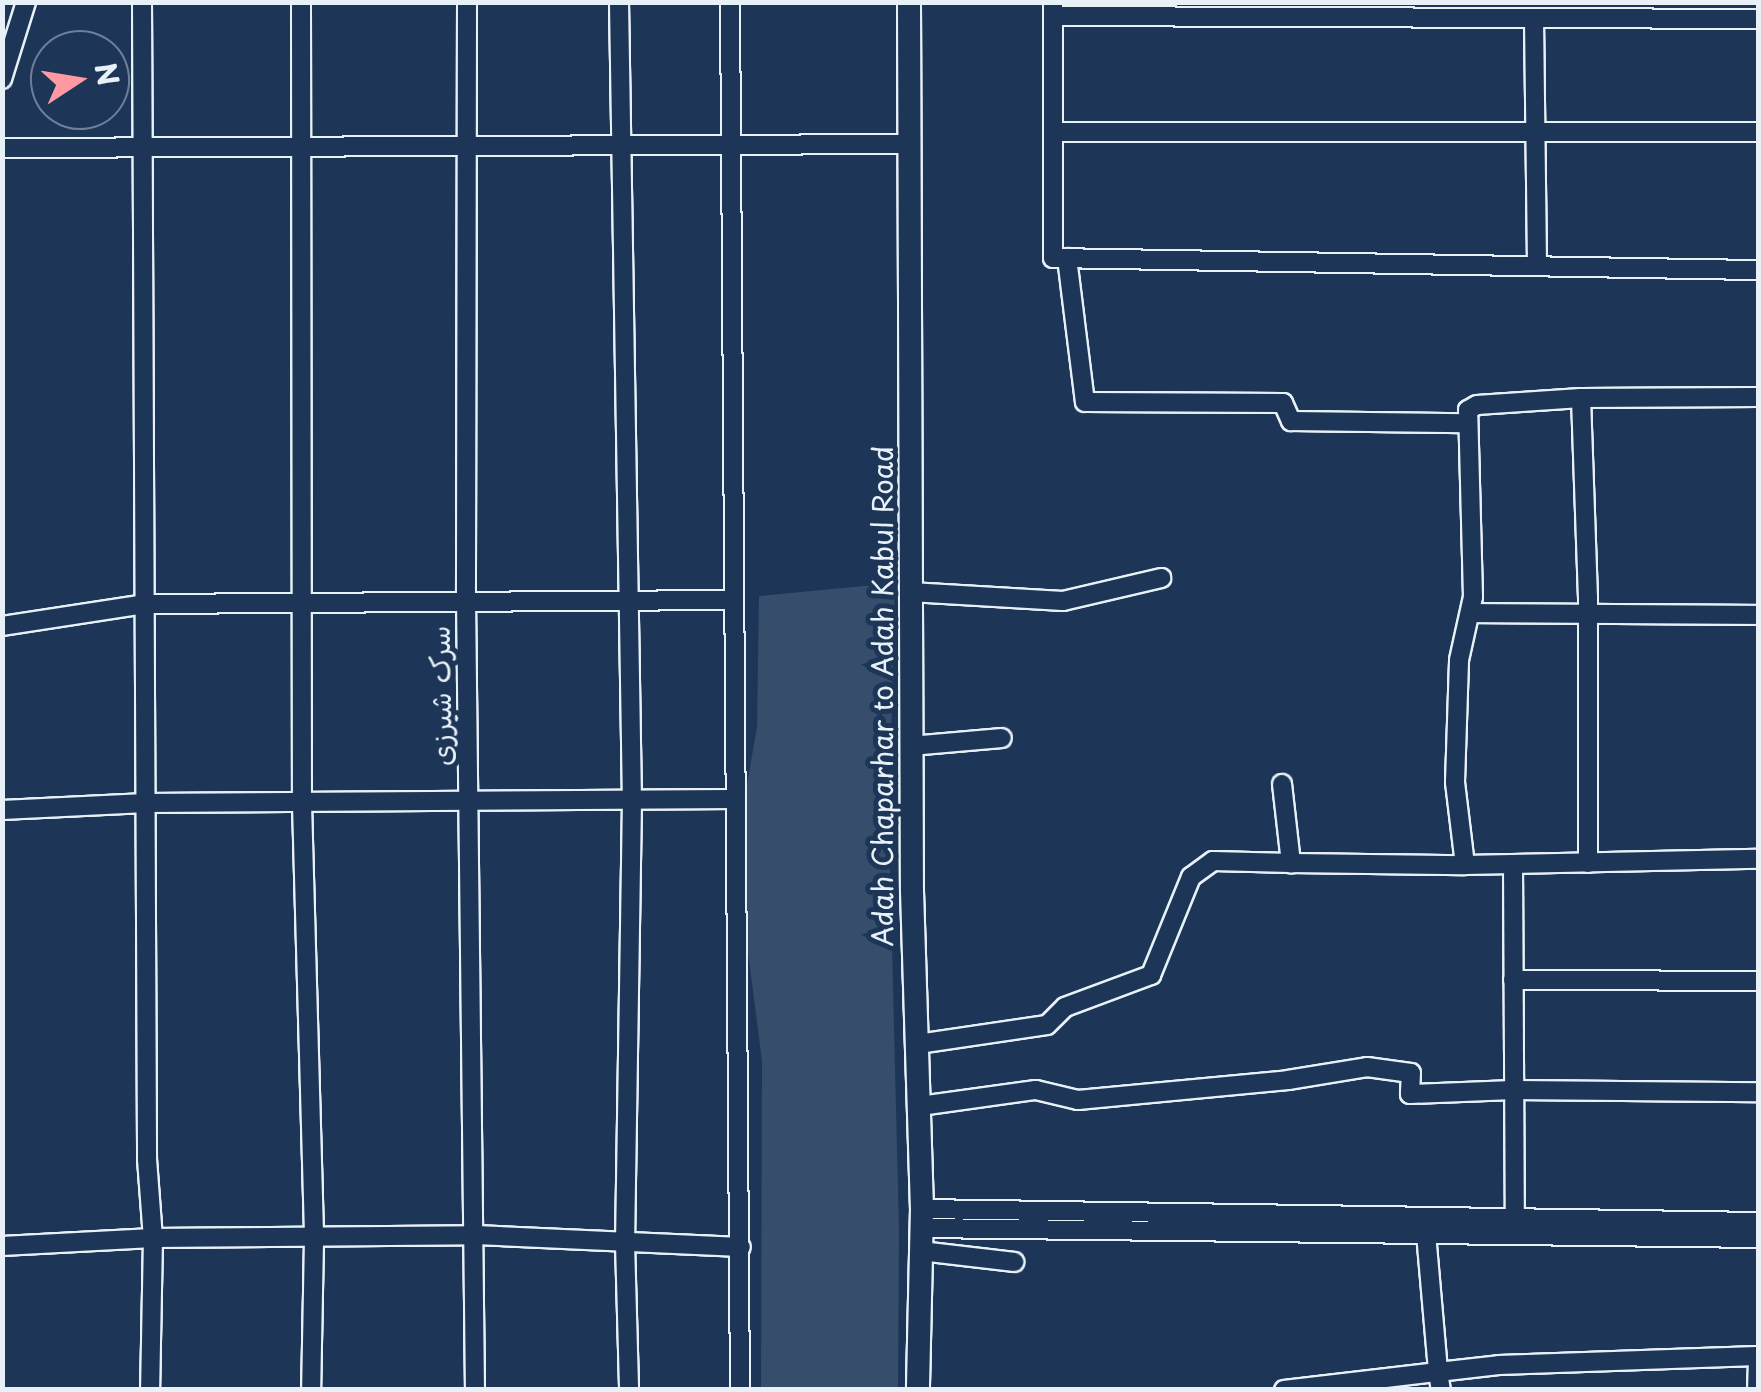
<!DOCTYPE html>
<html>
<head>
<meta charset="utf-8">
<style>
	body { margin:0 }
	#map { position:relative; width:1761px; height:1392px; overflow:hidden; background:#1d3557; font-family:"Playpen Sans","Playpen Sans Arabic",sans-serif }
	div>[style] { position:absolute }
	.green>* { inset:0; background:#374d6c }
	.roads { filter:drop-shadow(2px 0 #e8f1f8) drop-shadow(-2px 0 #e8f1f8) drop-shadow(0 2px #e8f1f8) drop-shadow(0 -2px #e8f1f8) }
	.minor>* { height:18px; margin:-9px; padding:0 9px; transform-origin:9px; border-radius:9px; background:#1d3557 }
	.major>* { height:22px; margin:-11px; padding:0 11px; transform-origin:11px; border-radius:11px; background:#1d3557 }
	span { translate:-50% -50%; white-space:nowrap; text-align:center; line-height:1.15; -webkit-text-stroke:10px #1d3557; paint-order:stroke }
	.street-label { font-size:28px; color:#e8f1f8 }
	.frame { position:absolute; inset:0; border:5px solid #e8f1f8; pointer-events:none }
	.north { position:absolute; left:30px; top:30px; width:100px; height:100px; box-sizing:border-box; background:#1d3557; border:2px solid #6e8097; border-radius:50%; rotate:78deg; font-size:28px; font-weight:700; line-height:40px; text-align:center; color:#e8f1f8 }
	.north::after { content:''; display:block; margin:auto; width:35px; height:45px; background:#ff9aa2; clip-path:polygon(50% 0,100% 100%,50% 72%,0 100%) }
</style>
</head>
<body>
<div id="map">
	<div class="green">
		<i style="clip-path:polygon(895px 583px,889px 823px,899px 1230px,898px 1389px,761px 1389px,762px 1061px,745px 929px,743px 808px,757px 727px,759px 596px)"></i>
	</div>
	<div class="roads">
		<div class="minor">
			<i style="left:142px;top:2px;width:1157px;rotate:89.75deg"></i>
			<i style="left:147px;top:1159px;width:79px;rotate:85.7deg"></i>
			<i style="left:153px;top:1238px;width:152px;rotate:91.1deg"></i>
			<i style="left:301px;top:2px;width:802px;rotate:89.93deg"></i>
			<i style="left:302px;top:804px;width:436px;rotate:88.4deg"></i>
			<i style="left:314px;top:1240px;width:150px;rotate:91.1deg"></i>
			<i style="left:467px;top:2px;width:596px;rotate:90.1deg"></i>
			<i style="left:466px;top:598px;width:792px;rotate:89.35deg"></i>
			<i style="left:619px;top:2px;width:798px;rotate:89.07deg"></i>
			<i style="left:632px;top:800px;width:443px;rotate:90.9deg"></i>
			<i style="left:625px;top:1243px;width:147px;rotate:88.4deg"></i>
			<i style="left:730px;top:2px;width:1388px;rotate:89.59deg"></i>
			<i style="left:1053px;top:2px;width:256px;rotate:90deg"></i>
			<i style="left:1053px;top:258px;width:705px;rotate:0.98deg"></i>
			<i style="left:1053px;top:16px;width:705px;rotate:0.24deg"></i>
			<i style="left:1534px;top:18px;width:246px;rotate:89.3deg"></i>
			<i style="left:2px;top:79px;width:81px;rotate:-72.7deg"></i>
			<i style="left:1053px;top:132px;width:705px"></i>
			<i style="left:2px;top:148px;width:908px;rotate:-0.25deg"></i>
			<i style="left:1067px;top:258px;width:145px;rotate:82.9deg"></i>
			<i style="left:1085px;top:402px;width:198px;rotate:0.3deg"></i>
			<i style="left:1283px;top:403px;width:20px;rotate:66deg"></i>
			<i style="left:1291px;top:421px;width:175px;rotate:0.7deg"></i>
			<i style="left:1581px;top:398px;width:199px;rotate:88deg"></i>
			<i style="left:1588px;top:597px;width:266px;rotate:90deg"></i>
			<i style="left:910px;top:592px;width:153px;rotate:3.4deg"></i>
			<i style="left:1063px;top:601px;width:101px;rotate:-13.2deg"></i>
			<i style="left:1471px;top:613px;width:287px;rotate:0.4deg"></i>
			<i style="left:2px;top:626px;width:145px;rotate:-8.7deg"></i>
			<i style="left:145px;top:604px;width:586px;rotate:-0.39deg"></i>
			<i style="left:911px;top:746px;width:91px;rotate:-5deg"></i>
			<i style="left:1282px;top:784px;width:80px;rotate:83.5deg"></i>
			<i style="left:1291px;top:863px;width:174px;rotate:0.7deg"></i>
			<i style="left:1465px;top:865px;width:293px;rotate:-1.2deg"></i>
			<i style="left:2px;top:810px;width:144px;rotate:-2.8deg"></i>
			<i style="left:146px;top:803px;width:588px;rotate:-0.39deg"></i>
			<i style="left:1465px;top:865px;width:84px;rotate:-96.9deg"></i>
			<i style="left:1455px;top:782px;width:122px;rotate:-88.1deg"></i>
			<i style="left:1459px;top:660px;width:65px;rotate:-77.5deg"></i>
			<i style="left:1473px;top:597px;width:187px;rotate:-91.5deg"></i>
			<i style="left:1468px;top:410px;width:10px;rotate:-29deg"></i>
			<i style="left:1477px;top:405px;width:104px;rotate:-3.9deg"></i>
			<i style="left:1581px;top:398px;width:177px;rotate:-0.3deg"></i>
			<i style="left:1513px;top:865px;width:354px;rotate:89.7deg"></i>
			<i style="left:1513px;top:980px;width:245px;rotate:0.2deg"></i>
			<i style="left:918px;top:1044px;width:130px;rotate:-8.4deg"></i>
			<i style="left:1047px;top:1025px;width:25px;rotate:-45deg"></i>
			<i style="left:1065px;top:1007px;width:92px;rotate:-20.4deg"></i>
			<i style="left:1151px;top:975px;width:106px;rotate:-67.8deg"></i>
			<i style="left:1191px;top:877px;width:27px;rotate:-36deg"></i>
			<i style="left:1213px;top:861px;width:78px;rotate:1.5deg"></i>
			<i style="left:920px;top:1106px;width:117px;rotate:-7.9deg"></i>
			<i style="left:1036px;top:1090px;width:43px;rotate:13.4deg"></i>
			<i style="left:1078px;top:1100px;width:211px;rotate:-5.4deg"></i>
			<i style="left:1288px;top:1080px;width:80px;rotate:-9.3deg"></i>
			<i style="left:1367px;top:1067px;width:44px;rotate:7.8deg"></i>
			<i style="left:1411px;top:1073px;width:21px;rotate:93deg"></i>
			<i style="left:1410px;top:1094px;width:103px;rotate:-2.2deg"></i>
			<i style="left:1513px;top:1090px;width:245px;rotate:0.5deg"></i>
			<i style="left:922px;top:1209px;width:836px;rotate:0.89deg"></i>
			<i style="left:1425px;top:1222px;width:151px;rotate:85deg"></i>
			<i style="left:1438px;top:1372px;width:61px;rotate:-6.5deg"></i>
			<i style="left:1499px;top:1365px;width:258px;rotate:-2deg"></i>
			<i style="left:921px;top:1228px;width:837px;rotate:0.68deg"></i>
			<i style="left:2px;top:1246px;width:151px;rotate:-3deg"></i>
			<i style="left:153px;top:1238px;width:323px;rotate:-0.5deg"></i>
			<i style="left:476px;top:1235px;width:265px;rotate:2.6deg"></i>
			<i style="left:921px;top:1251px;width:94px;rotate:6.7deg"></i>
			<i style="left:1284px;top:1390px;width:155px;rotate:-6.7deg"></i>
			<i style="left:1438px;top:1372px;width:18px;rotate:81deg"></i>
			<i style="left:1757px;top:1390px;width:34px;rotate:-88deg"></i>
		</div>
		<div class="major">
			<i style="left:909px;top:2px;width:889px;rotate:89.81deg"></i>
			<i style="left:912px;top:891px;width:318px;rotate:88.2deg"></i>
			<i style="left:922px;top:1209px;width:181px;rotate:91.3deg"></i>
		</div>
	</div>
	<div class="street-label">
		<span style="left:440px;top:696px;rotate:-91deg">سرک شیرزی</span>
		<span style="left:882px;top:696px;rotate:-90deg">Adah Chaparhar to Adah Kabul Road</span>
	</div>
	<div class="frame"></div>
	<div class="north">N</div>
</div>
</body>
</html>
